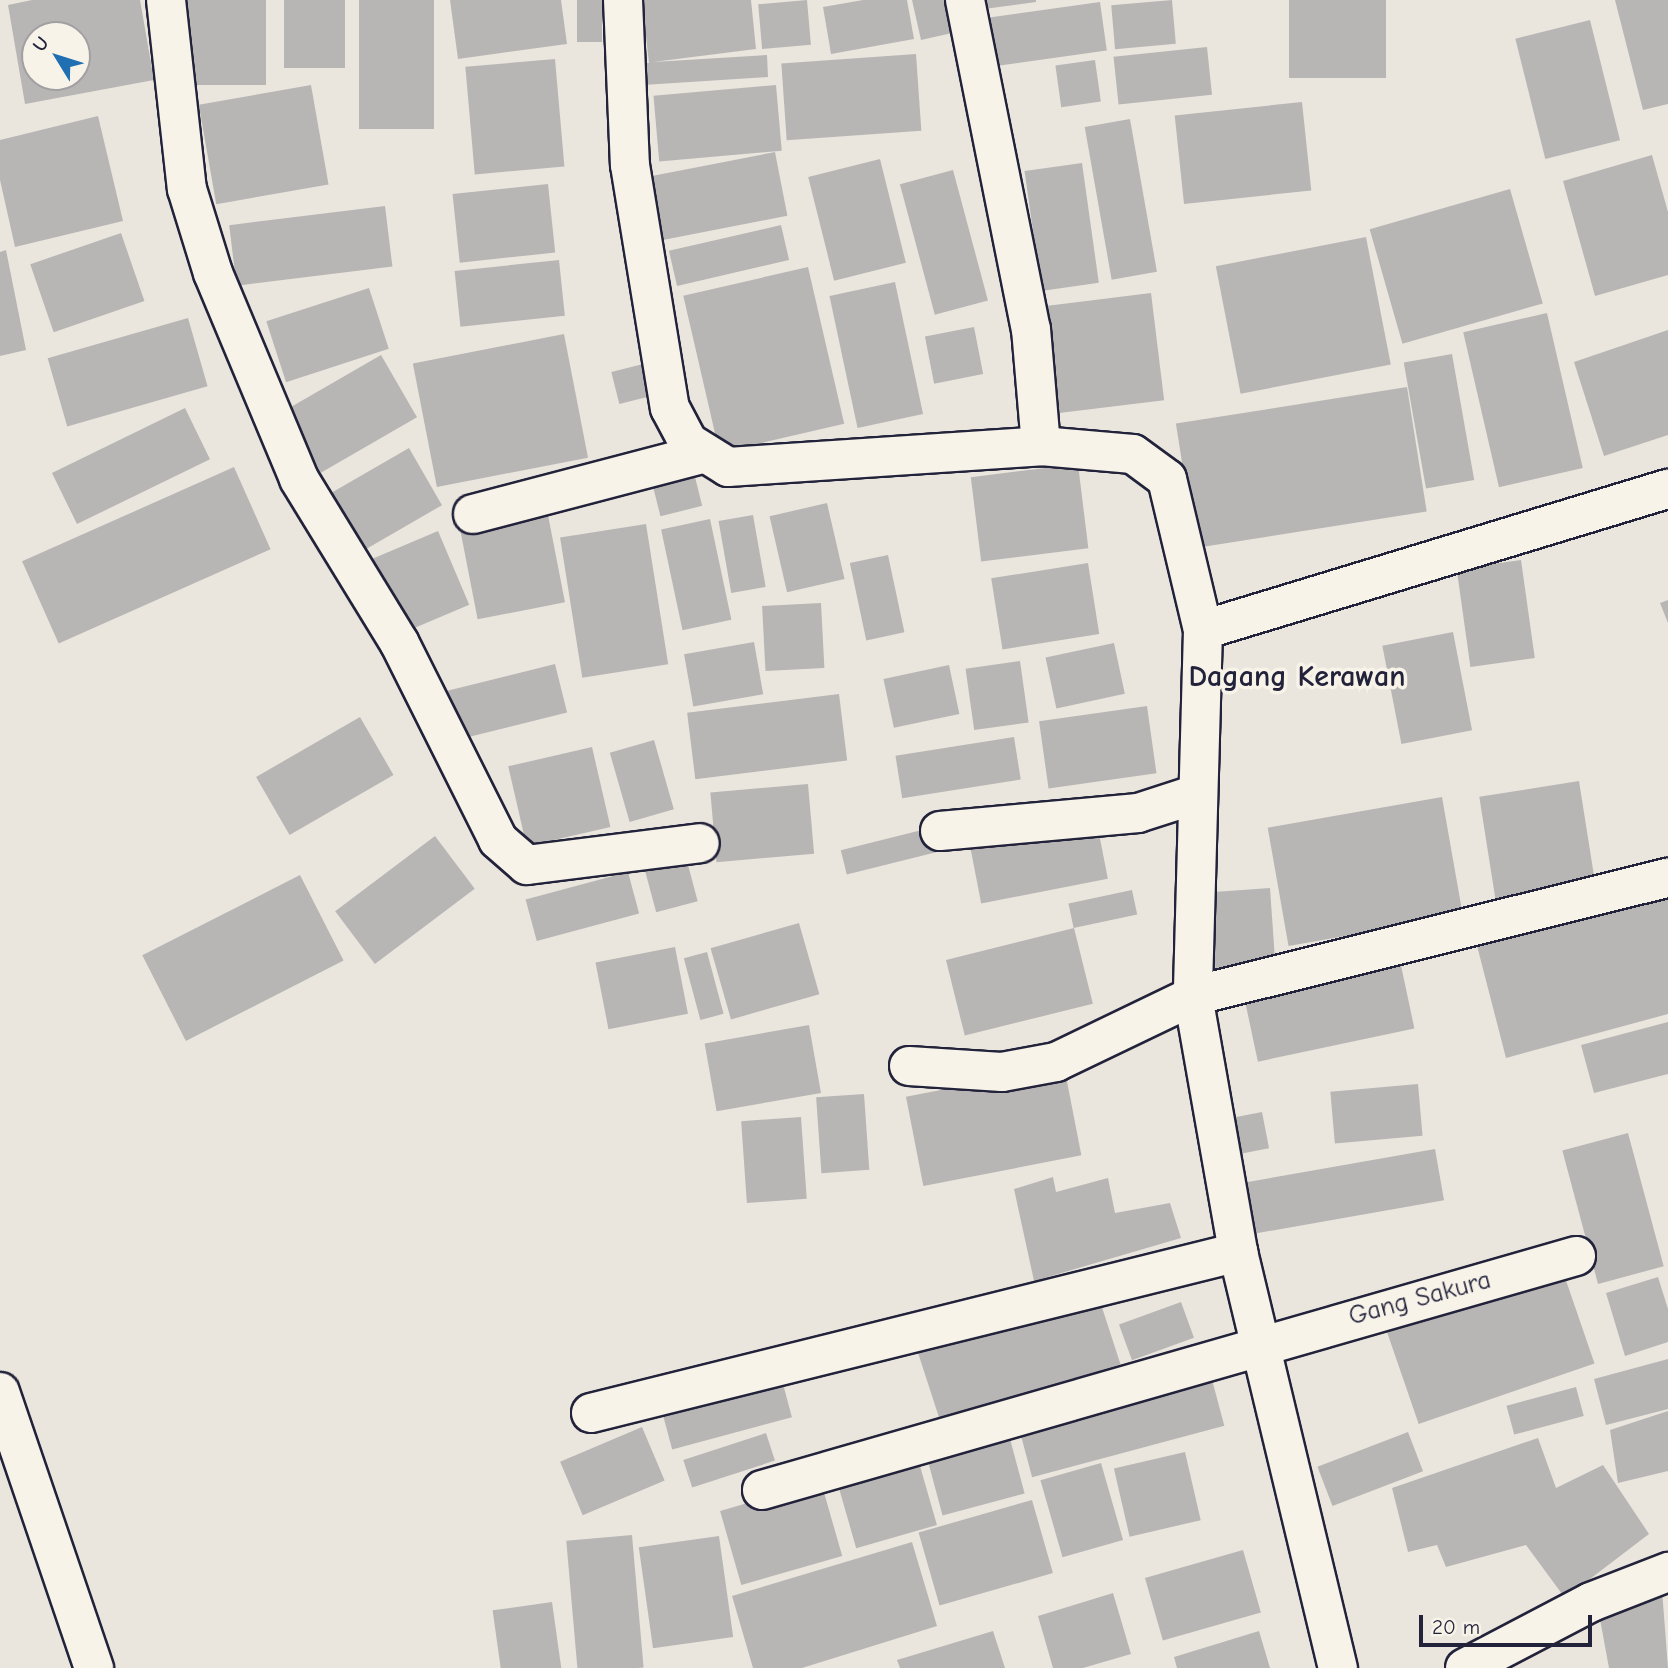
<!DOCTYPE html>
<html>
<head>
<meta charset="utf-8">
<style>
	body { margin:0 }
	#map { position:relative; width:1668px; height:1668px; overflow:hidden; background:#eae6de; font-family:"Comic Neue",sans-serif }
	div>[style] { position:absolute }
	.building>* { inset:0; background:#b8b6b5; transform-origin:0 0 }
	.roads { filter:drop-shadow(2px 0 #22223b) drop-shadow(-2px 0 #22223b) drop-shadow(0 2px #22223b) drop-shadow(0 -2px #22223b) }
	.street>* { height:38px; margin:-19px; padding:0 19px; transform-origin:19px; border-radius:19px; background:#f7f3e8 }
	span { translate:-50% -50%; white-space:nowrap; text-align:center; line-height:1.15; -webkit-text-stroke:7px #f7f3e8; paint-order:stroke }
	.street-label { font-size:26px; color:#22223b }
	.quarter-label { font-size:30px; color:#22223b; font-weight:700 }
	.north { position:absolute; left:21px; top:21px; width:70px; height:70px; box-sizing:border-box; background:#f7f3e8; border:2px solid #a29fa3; border-radius:50%; rotate:308deg; font-size:19px; font-weight:700; line-height:28px; text-align:center; color:#22223b }
	.north::after { content:''; display:block; margin:auto; width:24px; height:32px; background:#1f6fb2; clip-path:polygon(50% 0,100% 100%,50% 72%,0 100%) }
	.scale { position:absolute; left:1419px; top:1615px; width:173px; height:32px; box-sizing:border-box; border:4px solid #22223b; border-top:0; padding-left:9px; font-size:21px; line-height:24px; white-space:nowrap; color:#22223b; -webkit-text-stroke:5px #f7f3e8; paint-order:stroke }
</style>
</head>
<body>
<div id="map">
	<div class="building">
		<i style="clip-path:polygon(evenodd,32px 0,140px 0,154px 80px,25px 104px,8px 5px,32px 0,35px 35px,77px 35px,77px 77px,35px 77px,35px 35px)"></i>
		<i style="left:186px;top:0;width:80px;height:85px"></i>
		<i style="left:284px;top:0;width:61px;height:68px"></i>
		<i style="left:359px;top:0;width:75px;height:129px"></i>
		<i style="clip-path:polygon(450px 0,561px 0,567px 44px,458px 59px)"></i>
		<i style="left:577px;top:0;width:25px;height:42px"></i>
		<i style="clip-path:polygon(642px 0,751px 0,756px 49px,653px 62px,767px 55px,768px 77px,643px 85px,642px 63px,649px 63px)"></i>
		<i style="left:807px;top:0;width:45px;height:49px;rotate:85deg"></i>
		<i style="clip-path:polygon(863px 0,907px 0,914px 39px,831px 54px,823px 7px)"></i>
		<i style="clip-path:polygon(912px 0,954px 0,961px 31px,921px 40px)"></i>
		<i style="clip-path:polygon(968px 0,1036px 0,1036px 2px,969px 11px)"></i>
		<i style="left:1172px;top:0;width:44px;height:61px;rotate:85deg"></i>
		<i style="left:1289px;top:0;width:97px;height:78px"></i>
		<i style="clip-path:polygon(1615px 0,1668px 0,1668px 104px,1643px 110px)"></i>
		<i style="left:1100px;top:2px;width:49px;height:121px;rotate:82deg"></i>
		<i style="left:1590px;top:20px;width:124px;height:77px;rotate:76deg"></i>
		<i style="left:1207px;top:47px;width:48px;height:94px;rotate:84deg"></i>
		<i style="left:916px;top:54px;width:77px;height:135px;rotate:86deg"></i>
		<i style="left:555px;top:59px;width:108px;height:90px;rotate:85deg"></i>
		<i style="left:1095px;top:60px;width:42px;height:40px;rotate:82deg"></i>
		<i style="left:311px;top:85px;width:101px;height:114px;rotate:80deg"></i>
		<i style="left:776px;top:85px;width:66px;height:123px;rotate:85deg"></i>
		<i style="left:1302px;top:102px;width:89px;height:128px;rotate:84deg"></i>
		<i style="clip-path:polygon(98px 116px,123px 221px,15px 247px,0 180px,0 140px)"></i>
		<i style="left:1130px;top:119px;width:155px;height:46px;rotate:80deg"></i>
		<i style="left:775px;top:152px;width:65px;height:132px;rotate:79deg"></i>
		<i style="clip-path:polygon(1652px 155px,1668px 212px,1668px 275px,1595px 296px,1563px 181px)"></i>
		<i style="left:880px;top:159px;width:107px;height:74px;rotate:76deg"></i>
		<i style="left:1082px;top:163px;width:121px;height:58px;rotate:82deg"></i>
		<i style="left:953px;top:170px;width:135px;height:55px;rotate:75deg"></i>
		<i style="left:548px;top:184px;width:69px;height:96px;rotate:84deg"></i>
		<i style="left:1510px;top:189px;width:119px;height:146px;rotate:74deg"></i>
		<i style="left:385px;top:206px;width:61px;height:157px;rotate:83deg"></i>
		<i style="left:781px;top:225px;width:36px;height:115px;rotate:77deg"></i>
		<i style="left:121px;top:233px;width:72px;height:96px;rotate:71deg"></i>
		<i style="left:1366px;top:237px;width:130px;height:153px;rotate:79deg"></i>
		<i style="clip-path:polygon(6px 250px,26px 350px,0 356px,0 252px)"></i>
		<i style="left:559px;top:260px;width:56px;height:105px;rotate:84deg"></i>
		<i style="left:808px;top:267px;width:161px;height:128px;rotate:77deg"></i>
		<i style="left:895px;top:282px;width:135px;height:67px;rotate:78deg"></i>
		<i style="left:369px;top:288px;width:64px;height:108px;rotate:72deg"></i>
		<i style="left:1151px;top:293px;width:108px;height:110px;rotate:83deg"></i>
		<i style="left:1547px;top:313px;width:159px;height:86px;rotate:77deg"></i>
		<i style="left:188px;top:318px;width:71px;height:146px;rotate:74deg"></i>
		<i style="left:974px;top:327px;width:48px;height:50px;rotate:79deg"></i>
		<i style="clip-path:polygon(1668px 330px,1668px 435px,1604px 456px,1574px 362px)"></i>
		<i style="left:564px;top:334px;width:126px;height:154px;rotate:79deg"></i>
		<i style="left:1452px;top:354px;width:128px;height:49px;rotate:80deg"></i>
		<i style="left:381px;top:355px;width:72px;height:111px;rotate:60deg"></i>
		<i style="left:655px;top:361px;width:33px;height:45px;rotate:76deg"></i>
		<i style="left:1407px;top:387px;width:126px;height:234px;rotate:81deg"></i>
		<i style="left:185px;top:408px;width:57px;height:148px;rotate:64deg"></i>
		<i style="left:409px;top:448px;width:66px;height:95px;rotate:60deg"></i>
		<i style="left:1078px;top:464px;width:85px;height:108px;rotate:83deg"></i>
		<i style="left:234px;top:467px;width:90px;height:232px;rotate:66deg"></i>
		<i style="left:693px;top:469px;width:38px;height:43px;rotate:76deg"></i>
		<i style="left:827px;top:503px;width:78px;height:59px;rotate:77deg"></i>
		<i style="left:548px;top:515px;width:89px;height:89px;rotate:79deg"></i>
		<i style="left:753px;top:515px;width:73px;height:35px;rotate:80deg"></i>
		<i style="left:710px;top:519px;width:103px;height:50px;rotate:78deg"></i>
		<i style="left:646px;top:524px;width:142px;height:87px;rotate:81deg"></i>
		<i style="left:438px;top:531px;width:80px;height:75px;rotate:67deg"></i>
		<i style="left:888px;top:555px;width:79px;height:39px;rotate:78deg"></i>
		<i style="left:1521px;top:560px;width:99px;height:65px;rotate:82deg"></i>
		<i style="left:1088px;top:563px;width:72px;height:98px;rotate:81deg"></i>
		<i style="clip-path:polygon(1668px 600px,1668px 623px,1660px 603px)"></i>
		<i style="left:821px;top:603px;width:65px;height:59px;rotate:87deg"></i>
		<i style="left:1453px;top:632px;width:100px;height:72px;rotate:79deg"></i>
		<i style="left:754px;top:642px;width:53px;height:71px;rotate:80deg"></i>
		<i style="left:1114px;top:643px;width:52px;height:70px;rotate:78deg"></i>
		<i style="left:1020px;top:661px;width:62px;height:55px;rotate:82deg"></i>
		<i style="left:555px;top:664px;width:50px;height:115px;rotate:76deg"></i>
		<i style="left:949px;top:665px;width:50px;height:67px;rotate:78deg"></i>
		<i style="left:839px;top:694px;width:67px;height:153px;rotate:83deg"></i>
		<i style="left:1147px;top:706px;width:68px;height:109px;rotate:82deg"></i>
		<i style="left:360px;top:717px;width:67px;height:120px;rotate:60deg"></i>
		<i style="left:1014px;top:737px;width:43px;height:120px;rotate:81deg"></i>
		<i style="left:654px;top:740px;width:72px;height:46px;rotate:74deg"></i>
		<i style="left:592px;top:747px;width:82px;height:86px;rotate:77deg"></i>
		<i style="left:1579px;top:781px;width:109px;height:101px;rotate:81deg"></i>
		<i style="left:808px;top:784px;width:70px;height:98px;rotate:85deg"></i>
		<i style="left:1442px;top:797px;width:120px;height:177px;rotate:80deg"></i>
		<i style="left:1096px;top:818px;width:62px;height:129px;rotate:79deg"></i>
		<i style="left:930px;top:828px;width:25px;height:92px;rotate:76deg"></i>
		<i style="left:435px;top:836px;width:66px;height:125px;rotate:53deg"></i>
		<i style="left:684px;top:850px;width:53px;height:43px;rotate:75deg"></i>
		<i style="left:628px;top:872px;width:43px;height:106px;rotate:75deg"></i>
		<i style="left:300px;top:875px;width:96px;height:177px;rotate:63deg"></i>
		<i style="clip-path:polygon(1668px 887px,1668px 1014px,1506px 1058px,1475px 938px)"></i>
		<i style="left:1270px;top:888px;width:76px;height:60px;rotate:86deg"></i>
		<i style="left:1132px;top:890px;width:25px;height:65px;rotate:78deg"></i>
		<i style="left:799px;top:923px;width:74px;height:92px;rotate:74deg"></i>
		<i style="left:1074px;top:928px;width:78px;height:132px;rotate:76deg"></i>
		<i style="left:675px;top:947px;width:68px;height:81px;rotate:79deg"></i>
		<i style="left:707px;top:952px;width:64px;height:24px;rotate:75deg"></i>
		<i style="left:1399px;top:956px;width:74px;height:160px;rotate:78deg"></i>
		<i style="clip-path:polygon(1668px 1022px,1668px 1074px,1594px 1093px,1581px 1045px)"></i>
		<i style="left:809px;top:1025px;width:69px;height:106px;rotate:80deg"></i>
		<i style="left:1064px;top:1066px;width:91px;height:161px;rotate:79deg"></i>
		<i style="left:1418px;top:1084px;width:52px;height:88px;rotate:85deg"></i>
		<i style="left:864px;top:1094px;width:76px;height:48px;rotate:86deg"></i>
		<i style="left:1262px;top:1112px;width:37px;height:46px;rotate:79deg"></i>
		<i style="left:801px;top:1117px;width:82px;height:60px;rotate:86deg"></i>
		<i style="left:1628px;top:1133px;width:138px;height:68px;rotate:75deg"></i>
		<i style="left:1435px;top:1149px;width:52px;height:196px;rotate:80deg"></i>
		<i style="clip-path:polygon(1053px 1177px,1056px 1192px,1108px 1178px,1115px 1213px,1170px 1203px,1181px 1238px,1034px 1281px,1014px 1189px)"></i>
		<i style="left:1561px;top:1266px;width:103px;height:186px;rotate:71deg"></i>
		<i style="clip-path:polygon(1658px 1277px,1668px 1309px,1668px 1342px,1625px 1356px,1606px 1293px)"></i>
		<i style="left:1097px;top:1292px;width:76px;height:189px;rotate:72deg"></i>
		<i style="left:1181px;top:1302px;width:38px;height:66px;rotate:70deg"></i>
		<i style="clip-path:polygon(1668px 1359px,1668px 1409px,1606px 1425px,1594px 1379px)"></i>
		<i style="left:1207px;top:1361px;width:67px;height:199px;rotate:75deg"></i>
		<i style="left:779px;top:1369px;width:50px;height:124px;rotate:75deg"></i>
		<i style="left:1576px;top:1387px;width:30px;height:72px;rotate:75deg"></i>
		<i style="clip-path:polygon(1668px 1411px,1668px 1471px,1618px 1483px,1610px 1430px)"></i>
		<i style="left:1006px;top:1424px;width:72px;height:85px;rotate:75deg"></i>
		<i style="left:642px;top:1427px;width:58px;height:89px;rotate:67deg"></i>
		<i style="left:1408px;top:1432px;width:42px;height:97px;rotate:69deg"></i>
		<i style="left:766px;top:1433px;width:29px;height:87px;rotate:72deg"></i>
		<i style="clip-path:polygon(1538px 1438px,1556px 1488px,1603px 1465px,1649px 1534px,1565px 1598px,1526px 1545px,1446px 1567px,1437px 1545px,1408px 1552px,1392px 1488px)"></i>
		<i style="left:916px;top:1452px;width:76px;height:84px;rotate:74deg"></i>
		<i style="left:1185px;top:1452px;width:70px;height:73px;rotate:77deg"></i>
		<i style="left:1101px;top:1463px;width:80px;height:63px;rotate:74deg"></i>
		<i style="left:821px;top:1482px;width:77px;height:105px;rotate:74deg"></i>
		<i style="left:1032px;top:1500px;width:76px;height:118px;rotate:74deg"></i>
		<i style="left:632px;top:1535px;width:133px;height:66px;rotate:85deg"></i>
		<i style="left:719px;top:1536px;width:102px;height:81px;rotate:82deg"></i>
		<i style="clip-path:polygon(912px 1542px,937px 1626px,802px 1668px,753px 1668px,732px 1596px)"></i>
		<i style="left:1243px;top:1550px;width:65px;height:102px;rotate:74deg"></i>
		<i style="clip-path:polygon(1662px 1590px,1668px 1668px,1609px 1668px,1597px 1603px)"></i>
		<i style="clip-path:polygon(1113px 1593px,1131px 1654px,1083px 1668px,1053px 1668px,1038px 1616px)"></i>
		<i style="left:552px;top:1602px;width:67px;height:60px;rotate:82deg"></i>
		<i style="clip-path:polygon(993px 1631px,1005px 1668px,900px 1668px,897px 1660px)"></i>
		<i style="clip-path:polygon(1259px 1631px,1270px 1668px,1177px 1668px,1174px 1657px)"></i>
	</div>
	<div class="roads">
		<div class="street">
			<i style="left:166px;top:0;width:190px;rotate:83.7deg"></i>
			<i style="left:187px;top:189px;width:88px;rotate:72.8deg"></i>
			<i style="left:213px;top:273px;width:223px;rotate:67.3deg"></i>
			<i style="left:299px;top:479px;width:191px;rotate:58.5deg"></i>
			<i style="left:399px;top:642px;width:221px;rotate:63.4deg"></i>
			<i style="left:498px;top:840px;width:38px;rotate:41deg"></i>
			<i style="left:527px;top:865px;width:174px;rotate:-7.2deg"></i>
			<i style="left:623px;top:0;width:165px;rotate:87.6deg"></i>
			<i style="left:630px;top:165px;width:246px;rotate:80.7deg"></i>
			<i style="left:670px;top:408px;width:38px;rotate:62deg"></i>
			<i style="left:688px;top:442px;width:47px;rotate:32deg"></i>
			<i style="left:728px;top:467px;width:314px;rotate:-3.8deg"></i>
			<i style="left:1041px;top:446px;width:92px;rotate:5deg"></i>
			<i style="left:1133px;top:454px;width:42px;rotate:36.3deg"></i>
			<i style="left:1167px;top:479px;width:155px;rotate:76.6deg"></i>
			<i style="left:1203px;top:630px;width:366px;rotate:91.6deg"></i>
			<i style="left:1193px;top:996px;width:260px;rotate:80deg"></i>
			<i style="left:1238px;top:1252px;width:428px;rotate:76.5deg"></i>
			<i style="left:965px;top:0;width:336px;rotate:78.7deg"></i>
			<i style="left:1031px;top:329px;width:117px;rotate:85.1deg"></i>
			<i style="left:473px;top:514px;width:237px;rotate:-14.7deg"></i>
			<i style="left:1203px;top:630px;width:486px;rotate:-16.9deg"></i>
			<i style="left:940px;top:831px;width:199px;rotate:-5.2deg"></i>
			<i style="left:1138px;top:813px;width:59px;rotate:-17.8deg"></i>
			<i style="left:909px;top:1066px;width:93px;rotate:3.7deg"></i>
			<i style="left:1002px;top:1072px;width:55px;rotate:-10.5deg"></i>
			<i style="left:1056px;top:1062px;width:152px;rotate:-25.7deg"></i>
			<i style="left:1193px;top:996px;width:489px;rotate:-14deg"></i>
			<i style="left:0;top:1392px;width:292px;rotate:71.2deg"></i>
			<i style="left:591px;top:1413px;width:667px;rotate:-13.97deg"></i>
			<i style="left:762px;top:1490px;width:847px;rotate:-16.04deg"></i>
			<i style="left:1465px;top:1668px;width:142px;rotate:-27.6deg"></i>
			<i style="left:1591px;top:1602px;width:83px;rotate:-21.3deg"></i>
		</div>
	</div>
	<div class="street-label">
		<span style="left:1420px;top:1299px;rotate:-15deg">Gang Sakura</span>
	</div>
	<div class="quarter-label">
		<span style="left:1297px;top:677px">Dagang Kerawan</span>
	</div>
	<div class="north">U</div>
	<div class="scale">20 m</div>
</div>
</body>
</html>
